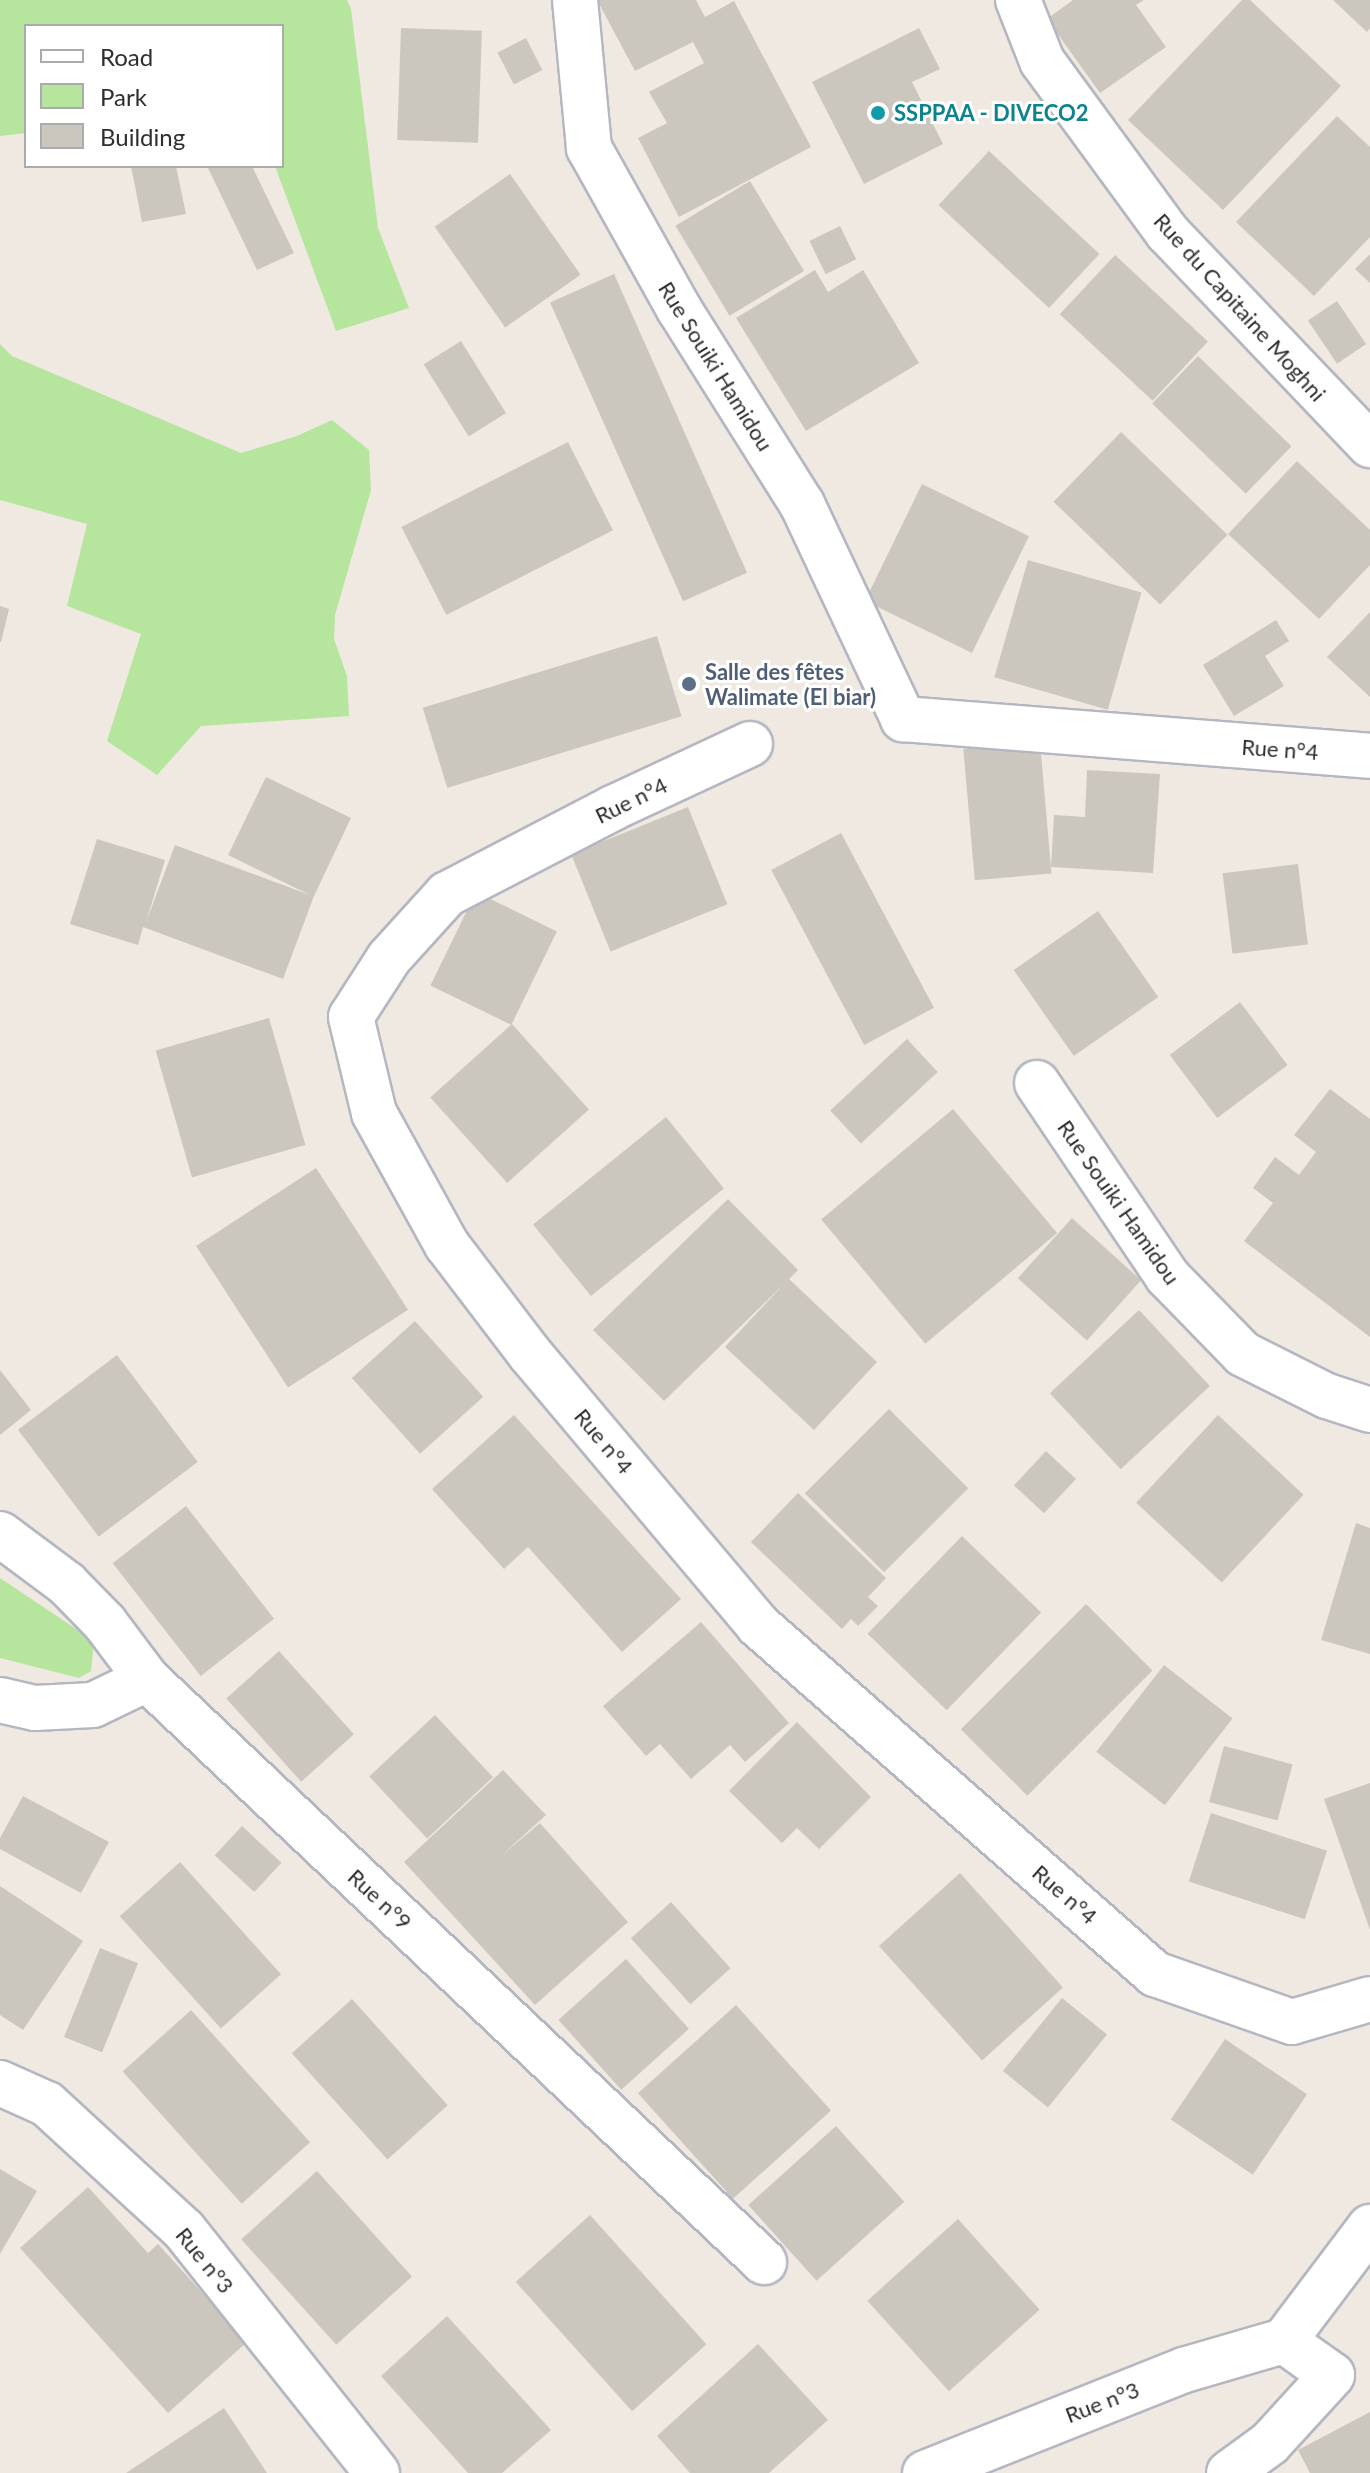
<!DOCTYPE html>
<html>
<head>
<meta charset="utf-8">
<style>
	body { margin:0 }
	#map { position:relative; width:1370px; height:2473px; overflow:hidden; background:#efe9e1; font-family:Lato,sans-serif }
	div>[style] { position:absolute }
	.green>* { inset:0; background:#b6e59e }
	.building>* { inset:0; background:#cbc7bf; transform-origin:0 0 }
	.roads { filter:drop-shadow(2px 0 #b4b7c1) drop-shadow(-2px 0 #b4b7c1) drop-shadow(0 2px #b4b7c1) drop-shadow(0 -2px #b4b7c1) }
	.minor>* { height:44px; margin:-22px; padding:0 22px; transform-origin:22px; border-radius:22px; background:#fff }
	.dots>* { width:22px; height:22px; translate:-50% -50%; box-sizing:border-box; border:4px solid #fff; border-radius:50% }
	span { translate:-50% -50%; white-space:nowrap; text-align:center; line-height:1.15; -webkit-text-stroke:6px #fff; paint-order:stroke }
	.culture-label { font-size:22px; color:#0d838f; font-weight:700 }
	.left { translate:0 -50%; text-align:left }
	.street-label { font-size:22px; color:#2e2e2e }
	.service-label { font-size:22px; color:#4e5e75; font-weight:700 }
	.legend { position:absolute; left:24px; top:24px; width:260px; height:144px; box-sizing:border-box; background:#fff; border:2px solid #ababab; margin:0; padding:10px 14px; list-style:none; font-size:24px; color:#2e2e2e }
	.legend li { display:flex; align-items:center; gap:16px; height:40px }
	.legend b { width:40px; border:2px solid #ababab }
</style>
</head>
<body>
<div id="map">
	<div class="green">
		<i style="clip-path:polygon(0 0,347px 0,351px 9px,378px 228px,409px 308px,336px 331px,275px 166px,282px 166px,282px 26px,26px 26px,26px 133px,0 136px)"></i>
		<i style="clip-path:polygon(0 344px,12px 356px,241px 453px,297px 436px,332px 420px,369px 450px,371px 490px,335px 615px,334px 639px,347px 676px,349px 716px,201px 726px,157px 775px,107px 741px,141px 634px,67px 606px,87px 524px,0 500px)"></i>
		<i style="clip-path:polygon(0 1578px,94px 1641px,91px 1671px,79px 1678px,0 1658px)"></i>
	</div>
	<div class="building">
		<i style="clip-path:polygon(597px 0,696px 0,705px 17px,734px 1px,811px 147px,679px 217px,638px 138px,667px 123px,649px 92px,704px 63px,693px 42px,635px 71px)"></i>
		<i style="clip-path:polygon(1073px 0,1144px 0,1136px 5px,1166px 47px,1100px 93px,1047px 19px)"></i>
		<i style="clip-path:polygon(1242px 0,1250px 0,1341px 86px,1223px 210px,1128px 120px)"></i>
		<i style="clip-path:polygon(1333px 0,1370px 0,1370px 28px,1367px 32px)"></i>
		<i style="left:401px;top:28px;width:81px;height:112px;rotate:2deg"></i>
		<i style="clip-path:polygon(919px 28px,940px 69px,912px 82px,943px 144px,864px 184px,812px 82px)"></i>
		<i style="left:526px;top:38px;width:36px;height:32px;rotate:63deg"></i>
		<i style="clip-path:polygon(1337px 116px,1370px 147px,1370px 237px,1314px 296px,1236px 222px)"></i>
		<i style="left:989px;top:151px;width:151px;height:74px;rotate:43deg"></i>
		<i style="clip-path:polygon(131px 166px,176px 166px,186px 214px,142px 222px)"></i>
		<i style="clip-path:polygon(207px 166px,252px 166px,294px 253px,257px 270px)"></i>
		<i style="left:510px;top:174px;width:123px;height:92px;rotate:55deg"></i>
		<i style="left:750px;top:181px;width:105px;height:87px;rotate:59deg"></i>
		<i style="left:840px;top:226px;width:37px;height:34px;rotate:64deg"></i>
		<i style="clip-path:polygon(1370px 254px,1370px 283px,1355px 269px)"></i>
		<i style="left:1115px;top:255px;width:127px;height:81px;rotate:43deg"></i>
		<i style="clip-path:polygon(815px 270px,828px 292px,863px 270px,919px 363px,806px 431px,736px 318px)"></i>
		<i style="left:614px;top:274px;width:327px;height:70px;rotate:66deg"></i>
		<i style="left:1337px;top:301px;width:52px;height:35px;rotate:56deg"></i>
		<i style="left:461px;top:341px;width:85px;height:44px;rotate:58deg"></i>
		<i style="left:1198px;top:356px;width:130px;height:66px;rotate:44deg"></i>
		<i style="left:1121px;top:432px;width:148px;height:97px;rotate:44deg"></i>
		<i style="left:568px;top:442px;width:99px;height:187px;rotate:63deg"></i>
		<i style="clip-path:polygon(1297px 461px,1370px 530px,1370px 565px,1319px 619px,1228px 534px)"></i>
		<i style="left:922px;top:484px;width:119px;height:130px;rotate:26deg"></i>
		<i style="left:1028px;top:560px;width:118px;height:122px;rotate:16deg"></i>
		<i style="clip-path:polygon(0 606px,9px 609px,1px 642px,0 642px)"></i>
		<i style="clip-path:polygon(1370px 612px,1370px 697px,1327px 657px)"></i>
		<i style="clip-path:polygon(1276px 620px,1289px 641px,1265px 656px,1284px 686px,1234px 716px,1203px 665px)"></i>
		<i style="left:657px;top:636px;width:84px;height:245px;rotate:73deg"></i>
		<i style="left:1040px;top:742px;width:132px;height:77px;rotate:85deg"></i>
		<i style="clip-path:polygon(1087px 770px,1160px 774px,1153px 873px,1051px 867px,1054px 815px,1085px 817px)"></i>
		<i style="clip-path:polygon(266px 777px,351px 818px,314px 896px,283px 979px,143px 927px,138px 945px,70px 924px,97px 839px,165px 860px,146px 922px,175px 845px,310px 895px,228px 855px)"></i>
		<i style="left:688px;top:807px;width:105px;height:126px;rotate:68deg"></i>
		<i style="left:841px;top:833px;width:198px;height:79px;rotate:62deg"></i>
		<i style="left:1298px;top:864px;width:81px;height:76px;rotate:83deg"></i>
		<i style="left:476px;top:892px;width:90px;height:104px;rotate:26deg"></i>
		<i style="left:1098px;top:911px;width:105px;height:103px;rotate:55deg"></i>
		<i style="left:1240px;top:1002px;width:79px;height:88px;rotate:53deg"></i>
		<i style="left:269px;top:1018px;width:132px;height:118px;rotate:74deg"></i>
		<i style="left:512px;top:1024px;width:115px;height:110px;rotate:48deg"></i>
		<i style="left:907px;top:1039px;width:45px;height:105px;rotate:47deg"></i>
		<i style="clip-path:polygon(1330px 1089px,1370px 1119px,1370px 1337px,1244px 1241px,1273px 1203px,1253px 1188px,1275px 1157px,1299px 1175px,1316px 1152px,1294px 1135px)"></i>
		<i style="left:953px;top:1109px;width:162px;height:172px;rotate:50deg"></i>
		<i style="left:666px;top:1117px;width:92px;height:171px;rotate:51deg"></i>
		<i style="left:316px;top:1168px;width:169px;height:143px;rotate:57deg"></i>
		<i style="clip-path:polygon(728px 1199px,798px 1270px,789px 1279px,877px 1362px,814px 1430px,725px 1347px,784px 1284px,664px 1401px,593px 1330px)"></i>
		<i style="left:1072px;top:1218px;width:93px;height:81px;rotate:42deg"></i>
		<i style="left:1139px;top:1310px;width:104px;height:122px;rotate:47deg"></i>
		<i style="left:415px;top:1321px;width:102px;height:85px;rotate:48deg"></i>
		<i style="left:117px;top:1355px;width:134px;height:124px;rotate:53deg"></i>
		<i style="clip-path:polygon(0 1370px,31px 1410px,0 1435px)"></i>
		<i style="left:889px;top:1409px;width:112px;height:119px;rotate:45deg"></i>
		<i style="clip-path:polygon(514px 1415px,681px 1599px,622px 1652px,528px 1547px,504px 1569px,432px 1489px)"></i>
		<i style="left:1218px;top:1415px;width:117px;height:120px;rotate:43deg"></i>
		<i style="left:1046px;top:1451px;width:41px;height:47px;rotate:43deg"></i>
		<i style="clip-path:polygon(798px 1493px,886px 1578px,868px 1597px,878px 1606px,858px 1626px,851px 1619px,842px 1629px,751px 1542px)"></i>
		<i style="left:186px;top:1506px;width:143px;height:93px;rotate:52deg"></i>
		<i style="clip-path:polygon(1356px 1523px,1370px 1528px,1370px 1654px,1321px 1640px)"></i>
		<i style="left:962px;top:1536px;width:110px;height:136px;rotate:44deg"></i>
		<i style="left:1086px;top:1604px;width:94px;height:177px;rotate:45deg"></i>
		<i style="clip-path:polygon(701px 1622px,789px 1723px,745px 1762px,730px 1745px,691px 1779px,660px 1744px,646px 1756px,603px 1706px)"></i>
		<i style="left:279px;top:1651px;width:112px;height:71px;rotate:48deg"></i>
		<i style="left:1164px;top:1665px;width:87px;height:110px;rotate:38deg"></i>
		<i style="left:435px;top:1715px;width:85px;height:90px;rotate:47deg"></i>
		<i style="clip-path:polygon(797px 1722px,871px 1797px,819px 1849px,797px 1828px,782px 1843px,729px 1791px)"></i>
		<i style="left:1224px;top:1746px;width:71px;height:58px;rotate:15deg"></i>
		<i style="clip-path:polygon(503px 1770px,546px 1815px,501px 1856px,540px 1823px,628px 1922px,535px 2005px,404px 1862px)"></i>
		<i style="clip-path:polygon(1370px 1783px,1370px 1930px,1324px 1799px)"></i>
		<i style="clip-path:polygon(23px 1796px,109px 1842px,81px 1893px,0 1849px,0 1838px)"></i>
		<i style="left:1211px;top:1813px;width:122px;height:72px;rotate:18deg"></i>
		<i style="left:242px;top:1826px;width:54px;height:40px;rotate:43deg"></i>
		<i style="left:180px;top:1862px;width:151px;height:81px;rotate:48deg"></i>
		<i style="left:960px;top:1873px;width:154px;height:109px;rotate:48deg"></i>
		<i style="clip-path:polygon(0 1886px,83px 1941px,23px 2030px,0 2015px)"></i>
		<i style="left:671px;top:1902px;width:89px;height:54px;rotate:48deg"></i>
		<i style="left:100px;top:1948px;width:41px;height:96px;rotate:22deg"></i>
		<i style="left:626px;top:1959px;width:94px;height:91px;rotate:48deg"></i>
		<i style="left:1062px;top:1998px;width:58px;height:94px;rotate:39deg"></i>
		<i style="left:352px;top:1999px;width:143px;height:81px;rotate:48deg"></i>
		<i style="left:736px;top:2005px;width:142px;height:132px;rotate:48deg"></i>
		<i style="left:191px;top:2010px;width:178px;height:92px;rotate:48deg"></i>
		<i style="left:1225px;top:2039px;width:99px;height:97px;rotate:34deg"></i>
		<i style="left:836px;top:2126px;width:102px;height:118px;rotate:48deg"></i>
		<i style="clip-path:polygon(0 2169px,37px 2191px,0 2254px)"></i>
		<i style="left:317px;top:2171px;width:142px;height:102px;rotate:48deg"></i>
		<i style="clip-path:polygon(88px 2187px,148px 2253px,158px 2244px,247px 2342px,168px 2413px,20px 2248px)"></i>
		<i style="left:590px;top:2215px;width:174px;height:100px;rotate:48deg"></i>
		<i style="left:958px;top:2219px;width:122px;height:122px;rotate:48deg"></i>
		<i style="clip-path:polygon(447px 2316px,551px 2430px,502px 2473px,468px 2473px,381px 2376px)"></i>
		<i style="clip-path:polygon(758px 2344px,828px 2420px,769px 2473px,690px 2473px,657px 2436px)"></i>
		<i style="clip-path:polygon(224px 2408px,267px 2473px,126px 2473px)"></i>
		<i style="clip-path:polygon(1370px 2412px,1370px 2473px,1310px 2473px,1298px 2450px)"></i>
	</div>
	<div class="roads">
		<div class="minor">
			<i style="left:575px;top:0;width:149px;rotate:84.6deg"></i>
			<i style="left:589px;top:148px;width:184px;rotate:60.8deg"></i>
			<i style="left:679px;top:309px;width:231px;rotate:57.8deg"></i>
			<i style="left:802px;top:504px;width:238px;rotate:64.8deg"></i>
			<i style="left:903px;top:719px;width:468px;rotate:4.5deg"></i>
			<i style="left:1018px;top:0;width:66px;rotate:68.5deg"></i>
			<i style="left:1042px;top:61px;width:213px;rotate:53.8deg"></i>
			<i style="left:1168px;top:233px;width:293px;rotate:46.4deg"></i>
			<i style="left:750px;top:744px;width:151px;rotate:155deg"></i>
			<i style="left:613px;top:808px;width:187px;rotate:152.6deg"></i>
			<i style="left:447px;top:894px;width:86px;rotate:132.2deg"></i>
			<i style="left:389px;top:958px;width:70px;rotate:122.8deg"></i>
			<i style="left:351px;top:1017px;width:99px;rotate:76.5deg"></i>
			<i style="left:374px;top:1113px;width:151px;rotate:61.1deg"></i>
			<i style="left:447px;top:1245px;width:137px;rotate:52.7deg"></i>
			<i style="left:530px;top:1354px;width:354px;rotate:49.9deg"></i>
			<i style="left:758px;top:1625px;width:529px;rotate:41.32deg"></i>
			<i style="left:1155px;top:1974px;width:145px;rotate:19.3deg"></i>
			<i style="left:1292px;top:2022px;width:81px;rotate:-16.4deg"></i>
			<i style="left:1037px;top:1083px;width:233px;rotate:56deg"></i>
			<i style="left:1167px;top:1276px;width:109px;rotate:45.7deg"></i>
			<i style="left:1243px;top:1354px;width:94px;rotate:26.6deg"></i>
			<i style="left:1327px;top:1396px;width:45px;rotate:18deg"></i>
			<i style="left:0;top:1534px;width:84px;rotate:36.7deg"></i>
			<i style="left:67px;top:1584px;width:54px;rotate:45.7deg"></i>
			<i style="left:105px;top:1623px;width:70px;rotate:53.1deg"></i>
			<i style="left:147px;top:1679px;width:849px;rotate:43.38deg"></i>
			<i style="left:0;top:1700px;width:36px;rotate:13deg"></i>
			<i style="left:35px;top:1708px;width:58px;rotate:-3deg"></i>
			<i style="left:93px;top:1705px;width:60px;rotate:-25.7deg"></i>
			<i style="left:0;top:2083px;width:51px;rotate:24.1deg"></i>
			<i style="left:47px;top:2104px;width:186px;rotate:42.6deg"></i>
			<i style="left:184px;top:2230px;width:310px;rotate:51.5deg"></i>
			<i style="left:1284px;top:2341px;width:143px;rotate:-53deg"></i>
			<i style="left:925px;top:2473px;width:279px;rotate:-21.7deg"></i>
			<i style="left:1184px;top:2370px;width:104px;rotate:-16.2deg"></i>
			<i style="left:1229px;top:2473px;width:51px;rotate:-36.2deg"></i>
			<i style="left:1270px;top:2443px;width:92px;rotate:-47.6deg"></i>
			<i style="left:1332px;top:2375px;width:59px;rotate:-144.7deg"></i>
		</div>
	</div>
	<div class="dots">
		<i style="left:878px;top:113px;background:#0f9aa8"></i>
		<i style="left:689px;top:684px;background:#5c6f8a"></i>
	</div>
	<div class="culture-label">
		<span class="left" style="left:894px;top:113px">SSPPAA - DIVECO2</span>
	</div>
	<div class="street-label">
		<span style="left:1240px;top:307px;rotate:48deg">Rue du Capitaine Moghni</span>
		<span style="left:716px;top:366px;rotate:58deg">Rue Souiki Hamidou</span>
		<span style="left:1280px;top:749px;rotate:4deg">Rue n°4</span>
		<span style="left:631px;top:800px;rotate:-26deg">Rue n°4</span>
		<span style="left:1119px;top:1202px;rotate:55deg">Rue Souiki Hamidou</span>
		<span style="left:604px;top:1441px;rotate:50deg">Rue n°4</span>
		<span style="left:1065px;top:1894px;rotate:41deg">Rue n°4</span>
		<span style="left:380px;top:1899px;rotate:43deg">Rue n°9</span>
		<span style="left:205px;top:2260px;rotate:51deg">Rue n°3</span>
		<span style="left:1102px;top:2402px;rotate:-21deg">Rue n°3</span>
	</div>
	<div class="service-label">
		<span class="left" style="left:705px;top:684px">Salle des fêtes<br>Walimate (El biar)</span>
	</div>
	<ul class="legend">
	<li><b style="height:10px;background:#fff"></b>Road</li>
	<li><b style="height:22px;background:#b6e59e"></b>Park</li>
	<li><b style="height:22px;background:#cbc7bf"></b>Building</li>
	</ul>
</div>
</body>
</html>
